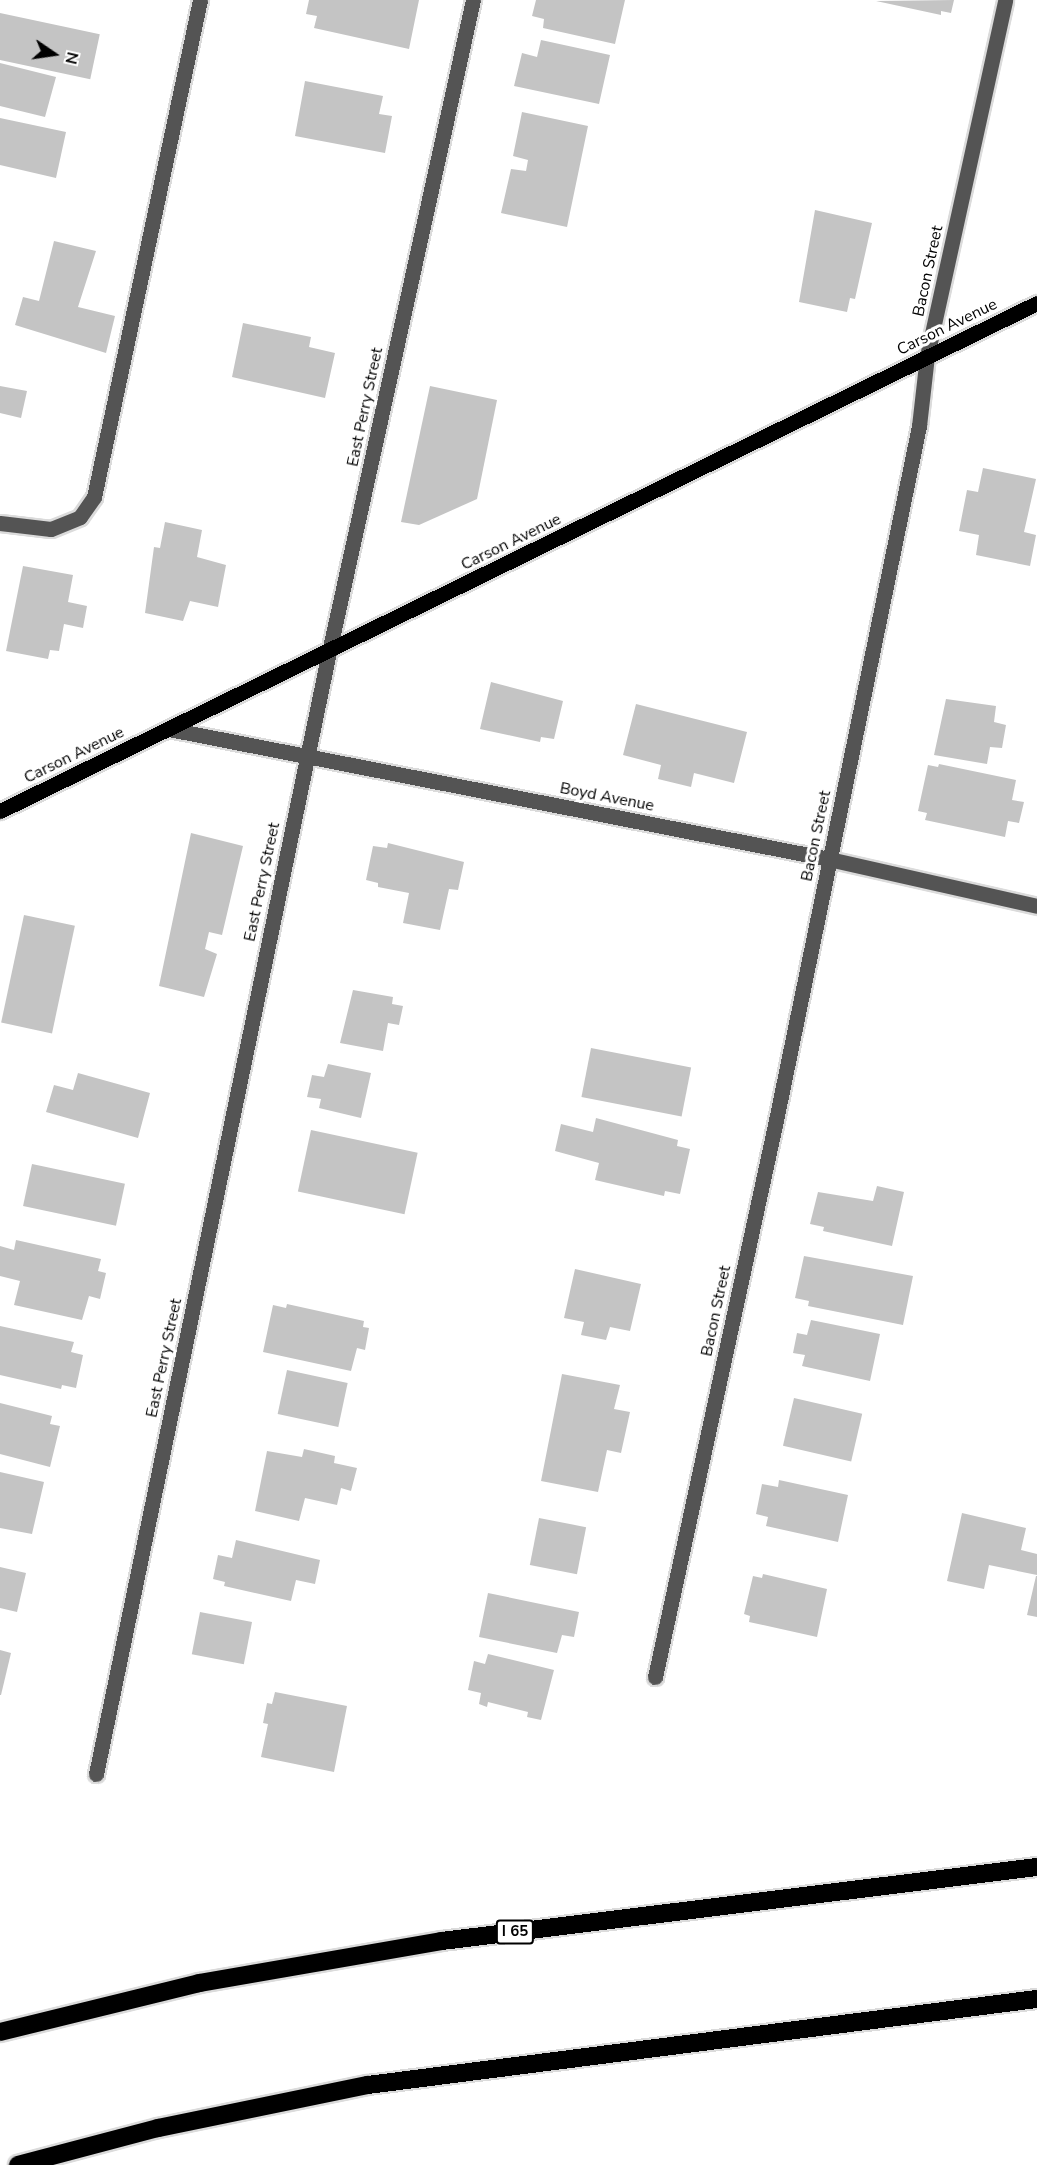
<!DOCTYPE html>
<html>
<head>
<meta charset="utf-8">
<style>
	body { margin:0 }
	#map { position:relative; width:1037px; height:2165px; overflow:hidden; background:#fff; font-family:"Nunito Sans",sans-serif }
	div>[style] { position:absolute }
	.building>* { inset:0; background:#c4c4c4; transform-origin:0 0 }
	.roads { filter:drop-shadow(2px 0 #dbdbdb) drop-shadow(-2px 0 #dbdbdb) drop-shadow(0 2px #dbdbdb) drop-shadow(0 -2px #dbdbdb) }
	.minor>* { height:15px; margin:-7.5px; padding:0 7.5px; transform-origin:7.5px; border-radius:7.5px; background:#545454 }
	.major>* { height:15px; margin:-7.5px; padding:0 7.5px; transform-origin:7.5px; border-radius:7.5px; background:#000 }
	.highway>* { height:18px; margin:-9px; padding:0 9px; transform-origin:9px; border-radius:9px; background:#000 }
	span { translate:-50% -50%; white-space:nowrap; text-align:center; line-height:1.15; -webkit-text-stroke:6px #fff; paint-order:stroke }
	.shield-label span { padding:2px 4px; background:#fff; border:2px solid; border-radius:4px; -webkit-text-stroke-width:0 }
	.shield-label { font-size:15px; color:#000; font-weight:700 }
	.street-label { font-size:16px; color:#000 }
	.north { position:absolute; left:24px; top:24px; width:60px; height:60px; -webkit-text-stroke:4px #fff; paint-order:stroke; rotate:103deg; font-size:16px; font-weight:700; line-height:24px; text-align:center; color:#000 }
	.north::after { content:''; display:block; margin:auto; width:21px; height:27px; background:#000; clip-path:polygon(50% 0,100% 100%,50% 72%,0 100%) }
</style>
</head>
<body>
<div id="map">
	<div class="building">
		<i style="clip-path:polygon(309px 0,419px 0,409px 49px,314px 28px,317px 16px,306px 14px)"></i>
		<i style="clip-path:polygon(536px 0,625px 0,615px 44px,543px 28px,544px 19px,532px 16px)"></i>
		<i style="clip-path:polygon(954px 0,951px 13px,941px 11px,941px 15px,876px 1px)"></i>
		<i style="left:0;top:13px;width:102px;height:46px;rotate:12deg"></i>
		<i style="clip-path:polygon(541px 40px,610px 55px,599px 104px,514px 86px,522px 53px,537px 57px)"></i>
		<i style="clip-path:polygon(0 63px,56px 77px,45px 117px,0 106px)"></i>
		<i style="clip-path:polygon(305px 81px,383px 96px,379px 114px,392px 116px,385px 153px,295px 136px)"></i>
		<i style="clip-path:polygon(522px 112px,588px 126px,567px 227px,501px 213px,511px 169px,526px 171px,528px 160px,513px 156px)"></i>
		<i style="clip-path:polygon(0 118px,66px 132px,56px 178px,0 165px)"></i>
		<i style="clip-path:polygon(815px 210px,872px 223px,855px 299px,850px 298px,847px 312px,799px 302px)"></i>
		<i style="clip-path:polygon(54px 241px,96px 251px,78px 307px,115px 316px,106px 353px,15px 325px,23px 297px,39px 301px)"></i>
		<i style="clip-path:polygon(243px 323px,311px 337px,309px 347px,335px 353px,325px 398px,232px 377px)"></i>
		<i style="clip-path:polygon(0 386px,27px 391px,21px 418px,0 413px)"></i>
		<i style="clip-path:polygon(430px 386px,497px 400px,477px 499px,419px 525px,401px 522px)"></i>
		<i style="clip-path:polygon(983px 468px,1036px 479px,1024px 532px,1036px 535px,1030px 566px,976px 555px,979px 535px,959px 531px,967px 490px,978px 492px)"></i>
		<i style="clip-path:polygon(165px 522px,202px 530px,197px 557px,226px 565px,218px 607px,190px 601px,183px 621px,145px 613px,154px 547px,160px 548px)"></i>
		<i style="clip-path:polygon(23px 566px,73px 575px,68px 602px,87px 606px,83px 628px,64px 624px,59px 651px,50px 650px,48px 659px,6px 651px)"></i>
		<i style="clip-path:polygon(491px 682px,563px 701px,554px 739px,541px 737px,540px 742px,480px 729px)"></i>
		<i style="clip-path:polygon(946px 699px,996px 706px,994px 722px,1006px 725px,1002px 748px,990px 747px,987px 764px,934px 755px)"></i>
		<i style="clip-path:polygon(636px 704px,747px 732px,734px 783px,694px 773px,691px 787px,658px 779px,661px 765px,623px 755px)"></i>
		<i style="clip-path:polygon(939px 764px,1016px 780px,1012px 800px,1024px 802px,1019px 823px,1008px 821px,1005px 837px,925px 820px,927px 813px,918px 811px,928px 765px,938px 767px)"></i>
		<i style="clip-path:polygon(191px 833px,243px 846px,222px 935px,209px 932px,205px 949px,217px 954px,204px 997px,159px 986px)"></i>
		<i style="clip-path:polygon(388px 843px,464px 862px,458px 890px,449px 889px,440px 930px,403px 923px,409px 893px,378px 887px,378px 883px,366px 880px,373px 846px,387px 848px)"></i>
		<i style="left:24px;top:915px;width:52px;height:110px;rotate:12deg"></i>
		<i style="clip-path:polygon(353px 990px,393px 997px,392px 1004px,403px 1006px,399px 1025px,388px 1023px,383px 1051px,340px 1043px)"></i>
		<i style="left:591px;top:1048px;width:102px;height:50px;rotate:11deg"></i>
		<i style="clip-path:polygon(328px 1064px,371px 1073px,361px 1118px,319px 1108px,321px 1099px,307px 1097px,312px 1075px,324px 1077px)"></i>
		<i style="clip-path:polygon(78px 1073px,150px 1093px,138px 1138px,46px 1112px,54px 1085px,73px 1090px)"></i>
		<i style="clip-path:polygon(596px 1118px,678px 1140px,677px 1146px,690px 1149px,680px 1194px,665px 1191px,664px 1196px,595px 1180px,599px 1163px,555px 1151px,561px 1124px,593px 1132px)"></i>
		<i style="left:311px;top:1130px;width:109px;height:63px;rotate:12deg"></i>
		<i style="left:32px;top:1164px;width:95px;height:43px;rotate:12deg"></i>
		<i style="clip-path:polygon(877px 1186px,904px 1192px,892px 1246px,823px 1231px,824px 1227px,810px 1224px,818px 1192px,873px 1201px)"></i>
		<i style="clip-path:polygon(16px 1240px,101px 1259px,98px 1271px,106px 1273px,100px 1299px,89px 1296px,82px 1320px,14px 1305px,20px 1281px,0 1276px,0 1246px,14px 1250px)"></i>
		<i style="clip-path:polygon(804px 1256px,913px 1276px,903px 1325px,808px 1306px,809px 1301px,795px 1298px)"></i>
		<i style="clip-path:polygon(575px 1269px,641px 1284px,630px 1331px,610px 1327px,606px 1340px,581px 1335px,584px 1322px,564px 1318px)"></i>
		<i style="clip-path:polygon(287px 1304px,364px 1321px,363px 1327px,369px 1328px,365px 1350px,357px 1348px,351px 1371px,263px 1352px,273px 1305px,286px 1308px)"></i>
		<i style="clip-path:polygon(811px 1320px,880px 1334px,870px 1381px,802px 1366px,805px 1355px,793px 1353px,797px 1333px,807px 1335px)"></i>
		<i style="clip-path:polygon(0 1326px,74px 1342px,71px 1352px,83px 1355px,76px 1388px,62px 1385px,61px 1389px,0 1375px)"></i>
		<i style="left:287px;top:1370px;width:62px;height:45px;rotate:12deg"></i>
		<i style="clip-path:polygon(562px 1374px,620px 1385px,614px 1409px,630px 1412px,621px 1453px,607px 1450px,598px 1492px,541px 1481px)"></i>
		<i style="left:794px;top:1398px;width:70px;height:49px;rotate:13deg"></i>
		<i style="clip-path:polygon(0 1403px,52px 1416px,50px 1424px,60px 1426px,50px 1467px,0 1454px)"></i>
		<i style="clip-path:polygon(304px 1449px,335px 1456px,334px 1463px,357px 1468px,351px 1491px,341px 1488px,337px 1505px,305px 1498px,299px 1521px,255px 1511px,267px 1451px,302px 1457px)"></i>
		<i style="clip-path:polygon(0 1472px,44px 1482px,32px 1534px,0 1528px)"></i>
		<i style="clip-path:polygon(779px 1480px,848px 1495px,838px 1542px,766px 1526px,768px 1517px,756px 1514px,762px 1484px,778px 1487px)"></i>
		<i style="clip-path:polygon(962px 1513px,1026px 1528px,1021px 1550px,1037px 1554px,1037px 1575px,989px 1565px,984px 1589px,947px 1581px)"></i>
		<i style="left:539px;top:1518px;width:48px;height:48px;rotate:11deg"></i>
		<i style="clip-path:polygon(236px 1540px,320px 1560px,315px 1584px,296px 1580px,291px 1601px,224px 1586px,225px 1582px,213px 1579px,218px 1555px,232px 1558px)"></i>
		<i style="clip-path:polygon(0 1567px,26px 1573px,17px 1612px,0 1608px)"></i>
		<i style="clip-path:polygon(763px 1574px,827px 1589px,817px 1637px,749px 1622px,750px 1616px,744px 1614px,753px 1576px,762px 1578px)"></i>
		<i style="clip-path:polygon(1036px 1576px,1037px 1576px,1037px 1617px,1027px 1615px)"></i>
		<i style="clip-path:polygon(488px 1593px,579px 1612px,574px 1637px,562px 1635px,557px 1653px,479px 1637px)"></i>
		<i style="left:200px;top:1612px;width:53px;height:43px;rotate:11deg"></i>
		<i style="clip-path:polygon(0 1650px,11px 1653px,1px 1695px,0 1695px)"></i>
		<i style="clip-path:polygon(488px 1654px,554px 1670px,541px 1720px,527px 1717px,528px 1712px,488px 1702px,487px 1707px,479px 1704px,481px 1693px,468px 1690px,474px 1661px,485px 1664px)"></i>
		<i style="clip-path:polygon(275px 1692px,347px 1706px,334px 1772px,261px 1757px,268px 1724px,263px 1723px,267px 1703px,272px 1704px)"></i>
	</div>
	<div class="roads">
		<div class="minor">
			<i style="left:0;top:523px;width:51px;rotate:6.7deg"></i>
			<i style="left:51px;top:529px;width:31px;rotate:-22deg"></i>
			<i style="left:80px;top:517px;width:24px;rotate:-55deg"></i>
			<i style="left:94px;top:497px;width:508px;rotate:-77.96deg"></i>
			<i style="left:169px;top:729px;width:673px;rotate:11.14deg"></i>
			<i style="left:829px;top:859px;width:213px;rotate:12.7deg"></i>
			<i style="left:655px;top:1677px;width:565px;rotate:-77.74deg"></i>
			<i style="left:775px;top:1125px;width:714px;rotate:-78.36deg"></i>
			<i style="left:919px;top:426px;width:70px;rotate:-83.5deg"></i>
			<i style="left:927px;top:356px;width:364px;rotate:-77.6deg"></i>
			<i style="left:96px;top:1774px;width:1146px;rotate:-78.27deg"></i>
			<i style="left:329px;top:652px;width:668px;rotate:-77.55deg"></i>
		</div>
		<div class="major">
			<i style="left:0;top:811px;width:1155px;rotate:-26.1deg"></i>
		</div>
		<div class="highway">
			<i style="left:0;top:2032px;width:205px;rotate:-13.8deg"></i>
			<i style="left:199px;top:1983px;width:247px;rotate:-9.8deg"></i>
			<i style="left:442px;top:1941px;width:600px;rotate:-7.09deg"></i>
			<i style="left:18px;top:2165px;width:145px;rotate:-14.8deg"></i>
			<i style="left:158px;top:2128px;width:214px;rotate:-11.6deg"></i>
			<i style="left:368px;top:2085px;width:675px;rotate:-7.33deg"></i>
		</div>
	</div>
	<div class="shield-label">
		<span style="left:515px;top:1932px">I 65</span>
	</div>
	<div class="street-label">
		<span style="left:928px;top:271px;rotate:-78deg">Bacon Street</span>
		<span style="left:947px;top:327px;rotate:-26deg">Carson Avenue</span>
		<span style="left:365px;top:407px;rotate:-78deg">East Perry Street</span>
		<span style="left:511px;top:542px;rotate:-26deg">Carson Avenue</span>
		<span style="left:74px;top:755px;rotate:-26deg">Carson Avenue</span>
		<span style="left:607px;top:797px;rotate:11deg">Boyd Avenue</span>
		<span style="left:816px;top:836px;rotate:-78deg">Bacon Street</span>
		<span style="left:262px;top:882px;rotate:-78deg">East Perry Street</span>
		<span style="left:716px;top:1311px;rotate:-78deg">Bacon Street</span>
		<span style="left:164px;top:1358px;rotate:-78deg">East Perry Street</span>
	</div>
	<div class="north">N</div>
</div>
</body>
</html>
